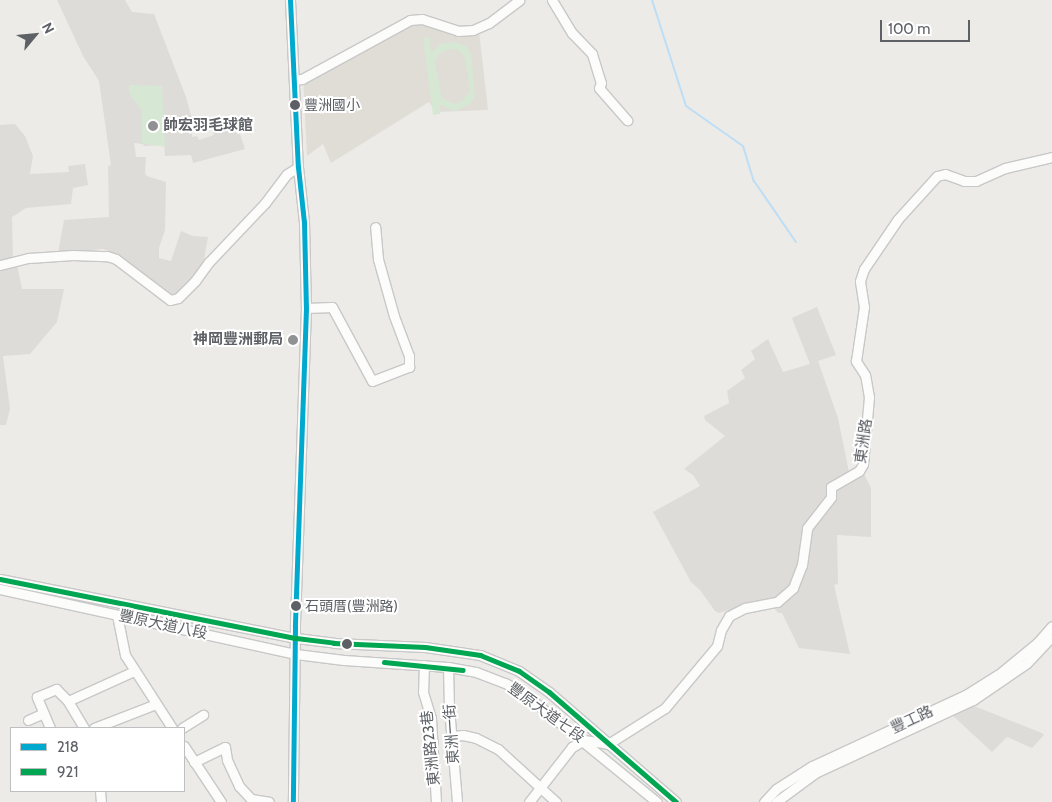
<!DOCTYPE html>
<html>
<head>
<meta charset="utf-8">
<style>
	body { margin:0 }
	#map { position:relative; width:1052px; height:802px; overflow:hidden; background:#edebe7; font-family:Cabin,"Noto Sans TC",sans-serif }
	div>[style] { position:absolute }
	.industrial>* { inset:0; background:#dedcd8 }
	.education>* { inset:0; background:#e0ddd7 }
	.green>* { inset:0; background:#d6e8d3 }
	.stream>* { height:2px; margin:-1px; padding:0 1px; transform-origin:1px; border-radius:1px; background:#bcdef6 }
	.roads { filter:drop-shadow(1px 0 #c8c8c8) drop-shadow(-1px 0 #c8c8c8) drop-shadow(0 1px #c8c8c8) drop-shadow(0 -1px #c8c8c8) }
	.minor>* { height:9px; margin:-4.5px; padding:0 4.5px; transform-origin:4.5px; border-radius:4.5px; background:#fcfcfb }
	.bus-1>* { height:5px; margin:-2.5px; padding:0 2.5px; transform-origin:2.5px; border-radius:2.5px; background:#00a9ce }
	.bus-2>* { height:5px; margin:-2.5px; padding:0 2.5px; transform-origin:2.5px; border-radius:2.5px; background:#00a651 }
	.dots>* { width:14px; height:14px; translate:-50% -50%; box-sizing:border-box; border:2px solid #fff; border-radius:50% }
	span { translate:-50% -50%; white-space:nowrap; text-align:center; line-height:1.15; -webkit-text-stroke:4px #fff; paint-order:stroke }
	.bus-label { font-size:14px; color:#5d6065 }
	.left { translate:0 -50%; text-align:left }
	.poi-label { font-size:15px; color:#5d6065; font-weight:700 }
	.right { translate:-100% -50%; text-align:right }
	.street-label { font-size:15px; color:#5d6065 }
	.legend { position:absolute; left:10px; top:727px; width:175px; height:65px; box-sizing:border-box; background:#fff; border:1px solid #bebfc1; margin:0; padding:6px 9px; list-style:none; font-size:15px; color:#5d6065 }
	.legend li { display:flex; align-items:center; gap:10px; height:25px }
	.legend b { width:25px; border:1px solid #bebfc1 }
	.north { position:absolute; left:10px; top:10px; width:50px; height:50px; -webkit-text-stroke:4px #fff; paint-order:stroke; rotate:62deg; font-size:14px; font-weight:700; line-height:20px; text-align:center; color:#5d6065 }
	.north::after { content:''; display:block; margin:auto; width:18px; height:22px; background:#5d6065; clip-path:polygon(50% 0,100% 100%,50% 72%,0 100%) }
	.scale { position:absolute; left:880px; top:20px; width:90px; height:22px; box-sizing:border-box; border:2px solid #5d6065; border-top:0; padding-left:6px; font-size:15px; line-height:18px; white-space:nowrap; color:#5d6065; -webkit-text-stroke:4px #fff; paint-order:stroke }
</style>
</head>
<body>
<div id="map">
	<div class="industrial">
		<i style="clip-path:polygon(57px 0,125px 0,132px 12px,154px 14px,186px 97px,192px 119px,192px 137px,197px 136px,199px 140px,214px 135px,212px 129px,236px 122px,245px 149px,193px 163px,191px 155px,165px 156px,164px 145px,144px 146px,143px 144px,134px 143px,136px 157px,146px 157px,145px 173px,147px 176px,166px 182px,165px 230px,159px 248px,159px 258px,171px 261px,181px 231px,193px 236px,208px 237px,202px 270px,175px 295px,170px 295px,111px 252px,103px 249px,58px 253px,64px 220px,109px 217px,108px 166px,111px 165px,99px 81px,83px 56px)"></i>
		<i style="clip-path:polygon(15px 124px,25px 136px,33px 156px,30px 174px,69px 172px,68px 166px,85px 164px,88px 185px,73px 188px,71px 204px,26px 208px,12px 217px,13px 259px,0 263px,0 125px)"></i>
		<i style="clip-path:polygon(17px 264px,22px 289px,64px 289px,57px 322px,30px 354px,3px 356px,10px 409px,6px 425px,0 425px,0 269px)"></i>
		<i style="clip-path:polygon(817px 307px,836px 355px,818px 361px,838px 418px,850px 477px,863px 472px,871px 488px,871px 537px,837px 535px,838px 584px,834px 585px,850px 654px,799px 648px,782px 613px,778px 613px,773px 606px,756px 602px,719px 613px,715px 611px,700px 590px,691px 582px,653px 512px,700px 486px,693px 475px,684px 469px,725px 436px,705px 420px,704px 416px,729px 403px,727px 391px,745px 378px,741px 370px,755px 359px,751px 351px,768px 339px,783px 372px,810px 364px,792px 318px)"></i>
		<i style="clip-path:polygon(969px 704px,1042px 733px,1044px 735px,1032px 748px,1007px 737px,992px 752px,951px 714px)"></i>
	</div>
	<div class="education">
		<i style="clip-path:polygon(422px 20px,453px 36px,479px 31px,488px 110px,436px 112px,429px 102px,331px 163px,323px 144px,307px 156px,303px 78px)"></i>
	</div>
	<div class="green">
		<i style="clip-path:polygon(evenodd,429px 37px,431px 53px,440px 44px,454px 42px,466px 46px,471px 54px,475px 96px,470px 104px,458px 110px,452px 111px,440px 104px,440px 114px,433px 115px,423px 38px,429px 37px,449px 49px,458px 50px,465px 57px,470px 91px,463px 100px,456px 104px,447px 101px,441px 96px,435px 62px,439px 54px,449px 49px)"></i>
		<i style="clip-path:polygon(129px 85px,162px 86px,165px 147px,142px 143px,142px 110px,129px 93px)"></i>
	</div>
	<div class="stream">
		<i style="left:652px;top:0;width:111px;rotate:72.2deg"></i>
		<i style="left:686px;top:106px;width:70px;rotate:35.1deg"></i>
		<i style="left:743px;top:146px;width:37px;rotate:73deg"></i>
		<i style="left:754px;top:181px;width:74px;rotate:55.5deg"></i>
	</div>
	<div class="roads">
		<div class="minor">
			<i style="left:290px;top:0;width:167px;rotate:87.3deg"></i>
			<i style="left:298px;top:167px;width:55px;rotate:83.8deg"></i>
			<i style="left:304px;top:222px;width:86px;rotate:88.7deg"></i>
			<i style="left:306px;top:308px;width:319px;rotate:92deg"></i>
			<i style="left:295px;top:627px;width:175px;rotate:90.7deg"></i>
			<i style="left:552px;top:0;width:39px;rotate:59deg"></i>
			<i style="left:572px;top:33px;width:29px;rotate:46deg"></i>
			<i style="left:592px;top:54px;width:30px;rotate:73deg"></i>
			<i style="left:601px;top:83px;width:5px;rotate:112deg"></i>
			<i style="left:599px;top:88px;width:43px;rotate:48.8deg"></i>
			<i style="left:294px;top:80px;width:8px;rotate:-7deg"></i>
			<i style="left:302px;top:79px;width:123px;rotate:-28.6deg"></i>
			<i style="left:410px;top:20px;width:12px;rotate:-5deg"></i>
			<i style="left:422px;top:19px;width:38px;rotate:18deg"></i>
			<i style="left:458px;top:31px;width:15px;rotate:-4deg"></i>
			<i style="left:473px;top:30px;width:17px;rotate:-24deg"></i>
			<i style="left:489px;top:23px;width:38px;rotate:-37deg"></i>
			<i style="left:0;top:265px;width:30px;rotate:-14deg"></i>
			<i style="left:29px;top:258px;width:44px;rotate:-3.9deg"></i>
			<i style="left:73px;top:255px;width:34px;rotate:2deg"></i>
			<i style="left:107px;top:256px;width:9px;rotate:18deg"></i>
			<i style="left:116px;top:259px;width:68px;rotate:37.2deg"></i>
			<i style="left:170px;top:300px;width:8px;rotate:-14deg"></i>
			<i style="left:178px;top:298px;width:24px;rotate:-45deg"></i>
			<i style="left:195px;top:281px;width:24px;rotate:-54deg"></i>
			<i style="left:209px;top:262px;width:81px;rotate:-46.5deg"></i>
			<i style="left:265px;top:203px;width:36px;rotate:-53deg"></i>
			<i style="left:287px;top:174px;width:13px;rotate:-32deg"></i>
			<i style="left:306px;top:308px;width:26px;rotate:-2deg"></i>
			<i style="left:332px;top:307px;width:84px;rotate:61.6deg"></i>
			<i style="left:372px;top:381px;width:40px;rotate:-21deg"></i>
			<i style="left:409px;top:367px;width:11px;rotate:-90deg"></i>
			<i style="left:409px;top:356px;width:43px;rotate:-110.6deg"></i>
			<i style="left:394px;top:316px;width:59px;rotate:-105.7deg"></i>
			<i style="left:378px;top:259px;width:32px;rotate:-95deg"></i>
			<i style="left:0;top:579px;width:302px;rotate:11.3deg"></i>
			<i style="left:296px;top:638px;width:38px;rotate:7deg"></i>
			<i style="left:334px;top:643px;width:91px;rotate:2.5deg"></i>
			<i style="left:425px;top:647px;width:56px;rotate:8.3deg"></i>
			<i style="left:480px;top:655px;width:42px;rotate:22.3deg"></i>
			<i style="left:519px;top:671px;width:37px;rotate:35deg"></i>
			<i style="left:549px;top:692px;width:168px;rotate:40.9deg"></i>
			<i style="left:0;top:589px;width:303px;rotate:12.4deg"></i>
			<i style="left:296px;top:654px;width:48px;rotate:7.1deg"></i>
			<i style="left:344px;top:660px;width:104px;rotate:3.9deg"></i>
			<i style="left:448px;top:667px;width:28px;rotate:10deg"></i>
			<i style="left:476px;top:672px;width:31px;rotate:21deg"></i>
			<i style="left:505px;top:683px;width:19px;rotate:28deg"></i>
			<i style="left:522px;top:692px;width:174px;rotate:39.2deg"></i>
			<i style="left:117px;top:615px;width:41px;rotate:78.7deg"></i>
			<i style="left:125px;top:655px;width:87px;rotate:57.2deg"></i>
			<i style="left:424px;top:665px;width:27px;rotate:92deg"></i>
			<i style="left:423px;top:692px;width:27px;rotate:73deg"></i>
			<i style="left:431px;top:718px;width:84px;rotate:86.6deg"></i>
			<i style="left:448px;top:667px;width:41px;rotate:88.6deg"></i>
			<i style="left:449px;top:708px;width:94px;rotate:85.1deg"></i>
			<i style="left:28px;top:720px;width:17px;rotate:-24deg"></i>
			<i style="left:50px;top:728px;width:34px;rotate:-113deg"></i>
			<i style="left:37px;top:697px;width:21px;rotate:-23deg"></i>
			<i style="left:56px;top:689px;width:17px;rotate:45deg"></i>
			<i style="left:84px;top:728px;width:31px;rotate:-121deg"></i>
			<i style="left:68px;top:701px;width:72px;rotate:-24.4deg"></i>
			<i style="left:94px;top:728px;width:66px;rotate:-21.2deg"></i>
			<i style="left:182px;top:728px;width:25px;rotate:-32deg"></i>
			<i style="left:452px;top:736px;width:11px;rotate:-5deg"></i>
			<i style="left:463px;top:735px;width:13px;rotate:13deg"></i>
			<i style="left:476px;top:738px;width:25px;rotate:27deg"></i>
			<i style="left:498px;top:749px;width:79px;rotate:42.4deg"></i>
			<i style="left:184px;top:746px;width:67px;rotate:56.5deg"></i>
			<i style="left:194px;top:762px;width:34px;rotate:-26deg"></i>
			<i style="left:225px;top:747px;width:13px;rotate:81deg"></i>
			<i style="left:227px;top:760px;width:29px;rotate:65deg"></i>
			<i style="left:239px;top:786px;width:18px;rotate:47deg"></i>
			<i style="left:251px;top:799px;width:18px;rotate:9deg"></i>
			<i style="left:100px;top:791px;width:11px;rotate:85deg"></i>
			<i style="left:529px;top:802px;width:70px;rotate:-52deg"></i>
			<i style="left:572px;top:747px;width:14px;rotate:-30deg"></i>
			<i style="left:584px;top:740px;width:24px;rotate:9deg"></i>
			<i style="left:608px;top:744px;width:67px;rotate:-32.3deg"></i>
			<i style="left:665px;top:708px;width:81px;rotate:-50deg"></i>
			<i style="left:717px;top:646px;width:16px;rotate:-76deg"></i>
			<i style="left:721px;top:630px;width:16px;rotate:-60deg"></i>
			<i style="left:729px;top:616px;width:18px;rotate:-27deg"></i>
			<i style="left:745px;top:608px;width:33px;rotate:-11deg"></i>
			<i style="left:777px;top:602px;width:21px;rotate:-41deg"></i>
			<i style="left:793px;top:588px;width:25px;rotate:-69deg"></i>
			<i style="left:802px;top:565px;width:37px;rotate:-82deg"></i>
			<i style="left:807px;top:528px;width:39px;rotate:-52deg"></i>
			<i style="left:831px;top:497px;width:10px;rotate:-90deg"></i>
			<i style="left:831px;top:487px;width:32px;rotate:-30deg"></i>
			<i style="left:859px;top:471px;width:8px;rotate:-60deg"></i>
			<i style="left:863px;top:464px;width:67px;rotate:-84.9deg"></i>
			<i style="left:869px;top:397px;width:22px;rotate:-100deg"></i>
			<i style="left:865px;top:375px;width:17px;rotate:-123deg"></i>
			<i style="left:856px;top:361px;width:55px;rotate:-81.6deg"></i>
			<i style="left:864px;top:307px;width:26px;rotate:-99deg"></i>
			<i style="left:860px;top:281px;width:13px;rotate:-72deg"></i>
			<i style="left:864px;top:269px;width:60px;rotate:-55.8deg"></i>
			<i style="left:898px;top:219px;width:58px;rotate:-47.8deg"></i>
			<i style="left:937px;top:176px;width:8px;rotate:-14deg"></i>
			<i style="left:945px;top:174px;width:20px;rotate:20deg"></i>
			<i style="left:964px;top:181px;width:12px"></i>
			<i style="left:976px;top:181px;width:32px;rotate:-24deg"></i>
			<i style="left:1005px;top:168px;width:48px;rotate:-13.2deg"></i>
			<i style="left:764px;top:802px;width:18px;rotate:-47deg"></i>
			<i style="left:776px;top:789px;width:43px;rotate:-32.6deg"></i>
			<i style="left:812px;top:766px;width:171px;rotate:-24.9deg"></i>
			<i style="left:967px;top:694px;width:36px;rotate:-32deg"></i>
			<i style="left:998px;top:675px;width:52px;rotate:-39.5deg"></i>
			<i style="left:1038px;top:642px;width:21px;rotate:-49deg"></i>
			<i style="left:776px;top:802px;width:49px;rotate:-36.6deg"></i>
			<i style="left:815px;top:773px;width:174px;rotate:-24.8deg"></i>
			<i style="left:973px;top:700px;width:65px;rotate:-34.4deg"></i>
			<i style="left:1027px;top:663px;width:34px;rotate:-47deg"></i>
		</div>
	</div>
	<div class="bus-1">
		<i style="left:290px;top:0;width:167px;rotate:87.3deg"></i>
		<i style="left:298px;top:167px;width:55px;rotate:83.8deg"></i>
		<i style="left:304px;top:222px;width:86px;rotate:88.7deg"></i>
		<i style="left:306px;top:308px;width:319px;rotate:92deg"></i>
		<i style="left:295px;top:627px;width:175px;rotate:90.7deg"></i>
	</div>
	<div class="bus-2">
		<i style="left:0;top:579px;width:302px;rotate:11.3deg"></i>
		<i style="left:296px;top:638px;width:38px;rotate:7deg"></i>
		<i style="left:334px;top:643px;width:91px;rotate:2.5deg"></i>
		<i style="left:425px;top:647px;width:56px;rotate:8.3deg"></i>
		<i style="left:480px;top:655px;width:42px;rotate:22.3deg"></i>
		<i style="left:519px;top:671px;width:37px;rotate:35deg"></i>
		<i style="left:549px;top:692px;width:168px;rotate:40.9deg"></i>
		<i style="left:384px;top:662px;width:79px;rotate:5.8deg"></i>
	</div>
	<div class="dots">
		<i style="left:295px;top:105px;background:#5d6065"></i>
		<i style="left:153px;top:126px;background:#8f9192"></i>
		<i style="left:293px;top:340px;background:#8f9192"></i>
		<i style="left:296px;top:606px;background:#5d6065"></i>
		<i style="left:347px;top:644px;background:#5d6065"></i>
	</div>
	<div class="bus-label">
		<span class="left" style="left:304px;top:105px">豐洲國小</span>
		<span class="left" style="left:305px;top:606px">石頭厝(豐洲路)</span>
	</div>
	<div class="poi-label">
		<span class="left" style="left:163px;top:126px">帥宏羽毛球館</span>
		<span class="right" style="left:283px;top:340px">神岡豐洲郵局</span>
	</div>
	<div class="street-label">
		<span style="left:864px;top:441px;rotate:-82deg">東洲路</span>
		<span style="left:163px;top:625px;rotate:12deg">豐原大道八段</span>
		<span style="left:546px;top:713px;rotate:36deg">豐原大道七段</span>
		<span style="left:912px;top:720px;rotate:-25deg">豐工路</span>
		<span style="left:452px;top:734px;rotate:-94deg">東洲一街</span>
		<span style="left:431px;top:748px;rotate:-96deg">東洲路23巷</span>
	</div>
	<ul class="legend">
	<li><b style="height:6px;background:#00a9ce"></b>218</li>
	<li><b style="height:6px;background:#00a651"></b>921</li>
	</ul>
	<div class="north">N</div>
	<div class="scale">100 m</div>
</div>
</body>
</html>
